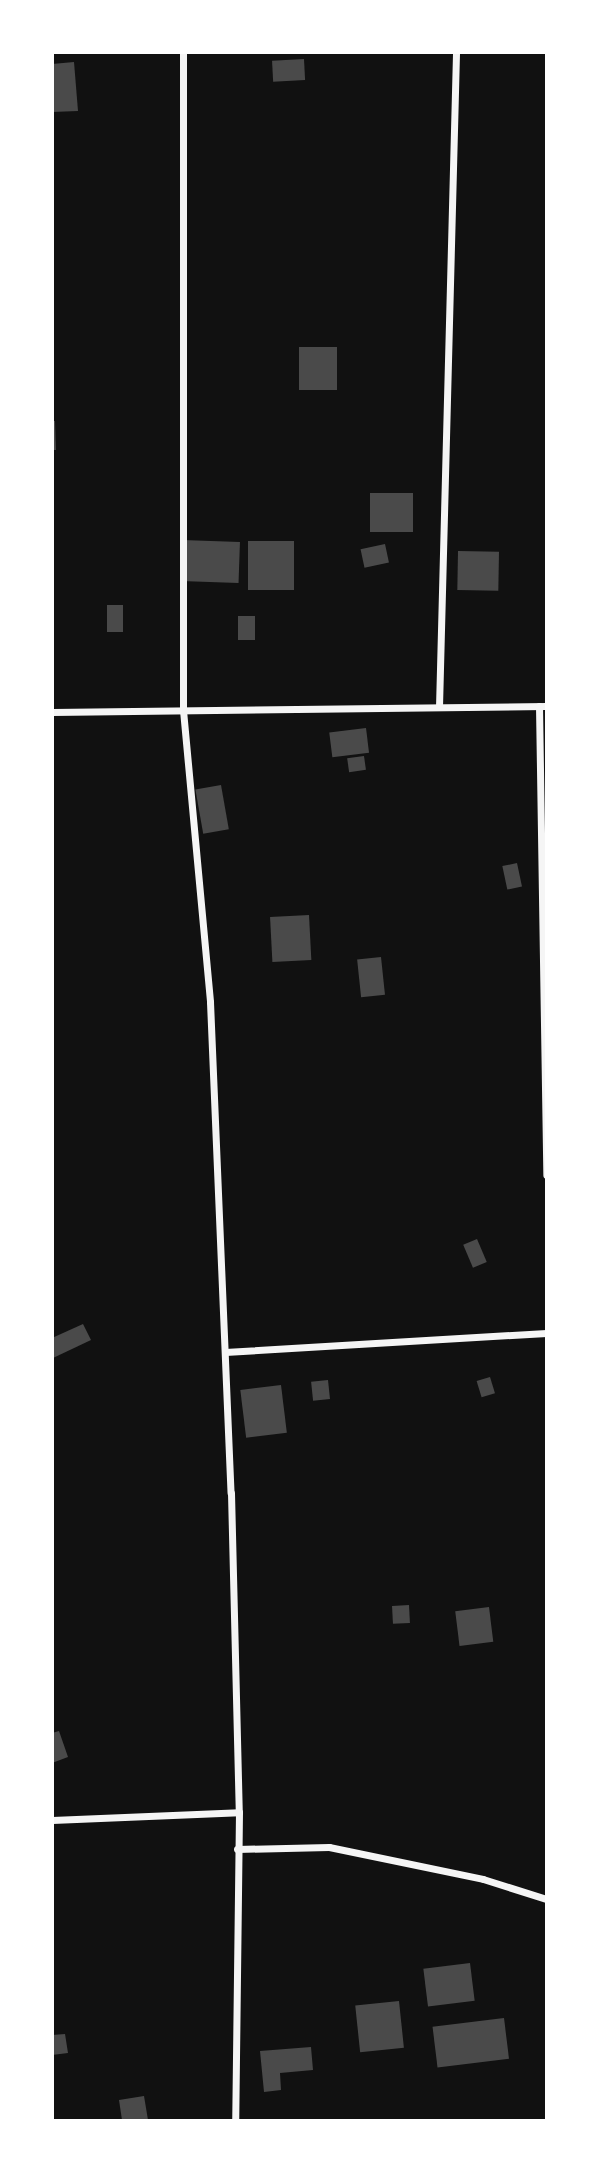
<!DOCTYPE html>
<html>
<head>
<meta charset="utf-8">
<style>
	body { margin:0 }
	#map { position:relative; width:599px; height:2173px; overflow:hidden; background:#111; font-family:Overpass,sans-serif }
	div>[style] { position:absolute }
	.building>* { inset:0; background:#4a4a4a; transform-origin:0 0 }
	.minor>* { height:7px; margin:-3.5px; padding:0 3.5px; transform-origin:3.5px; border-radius:3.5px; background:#f5f5f5 }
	span { translate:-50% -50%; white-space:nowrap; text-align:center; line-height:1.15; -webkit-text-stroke:5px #fff; paint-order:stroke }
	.frame { position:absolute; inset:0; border:54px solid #fff; pointer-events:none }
</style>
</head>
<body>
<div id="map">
	<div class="building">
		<i style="left:304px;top:59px;width:21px;height:32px;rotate:87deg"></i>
		<i style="clip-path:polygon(74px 62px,78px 111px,52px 112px,52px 64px)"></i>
		<i style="left:299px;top:347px;width:38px;height:43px"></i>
		<i style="clip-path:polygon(52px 421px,55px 421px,56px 450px,52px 450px)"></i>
		<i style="left:370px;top:493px;width:43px;height:39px"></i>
		<i style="left:182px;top:540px;width:58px;height:41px;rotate:2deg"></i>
		<i style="left:294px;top:541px;width:49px;height:46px;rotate:90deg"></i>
		<i style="left:385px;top:544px;width:19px;height:25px;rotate:78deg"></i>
		<i style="left:458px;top:551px;width:41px;height:39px;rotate:1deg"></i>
		<i style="left:107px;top:605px;width:16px;height:27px"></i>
		<i style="left:238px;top:616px;width:17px;height:24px"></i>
		<i style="left:366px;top:728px;width:25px;height:37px;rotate:83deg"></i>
		<i style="left:364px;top:756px;width:14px;height:17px;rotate:82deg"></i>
		<i style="left:221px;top:785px;width:45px;height:26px;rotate:80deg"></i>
		<i style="left:517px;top:863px;width:24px;height:15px;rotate:78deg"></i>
		<i style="left:309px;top:915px;width:45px;height:39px;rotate:87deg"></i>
		<i style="left:381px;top:957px;width:38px;height:24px;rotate:84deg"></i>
		<i style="left:477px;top:1239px;width:25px;height:15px;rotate:67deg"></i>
		<i style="clip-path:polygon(83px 1324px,91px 1340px,53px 1358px,52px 1338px)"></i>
		<i style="left:490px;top:1377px;width:17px;height:14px;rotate:73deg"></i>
		<i style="left:328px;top:1380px;width:19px;height:17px;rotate:84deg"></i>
		<i style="left:281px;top:1385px;width:48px;height:41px;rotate:83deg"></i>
		<i style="left:409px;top:1605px;width:18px;height:17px;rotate:87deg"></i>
		<i style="left:489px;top:1607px;width:35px;height:34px;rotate:83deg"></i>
		<i style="clip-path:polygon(59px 1731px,68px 1757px,52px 1763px,52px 1733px)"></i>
		<i style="left:470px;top:1963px;width:38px;height:47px;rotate:83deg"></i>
		<i style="left:399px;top:2001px;width:47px;height:44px;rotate:84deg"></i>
		<i style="left:504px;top:2018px;width:41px;height:72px;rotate:83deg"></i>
		<i style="clip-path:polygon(65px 2034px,68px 2053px,52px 2055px,52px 2035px)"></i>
		<i style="clip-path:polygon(311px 2047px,313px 2070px,280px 2073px,281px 2090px,264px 2092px,260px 2051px)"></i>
		<i style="clip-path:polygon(144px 2096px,148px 2120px,122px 2120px,119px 2100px)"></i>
	</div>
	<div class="minor">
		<i style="left:183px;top:52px;width:658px;rotate:90deg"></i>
		<i style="left:183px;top:710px;width:293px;rotate:84.7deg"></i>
		<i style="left:210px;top:1002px;width:491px;rotate:87.6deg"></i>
		<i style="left:231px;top:1493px;width:319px;rotate:88.6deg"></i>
		<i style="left:239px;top:1812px;width:308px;rotate:90.7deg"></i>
		<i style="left:539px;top:706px;width:469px;rotate:89.1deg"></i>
		<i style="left:439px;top:707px;width:655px;rotate:-88.51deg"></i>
		<i style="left:52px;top:712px;width:494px;rotate:-0.7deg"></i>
		<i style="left:225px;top:1352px;width:322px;rotate:-3.4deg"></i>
		<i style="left:52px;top:1820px;width:187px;rotate:-2.4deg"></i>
		<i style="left:237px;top:1849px;width:92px;rotate:-1.2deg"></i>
		<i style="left:329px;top:1847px;width:157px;rotate:11.7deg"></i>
		<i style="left:483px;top:1879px;width:66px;rotate:17.6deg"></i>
	</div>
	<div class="frame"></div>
</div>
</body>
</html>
